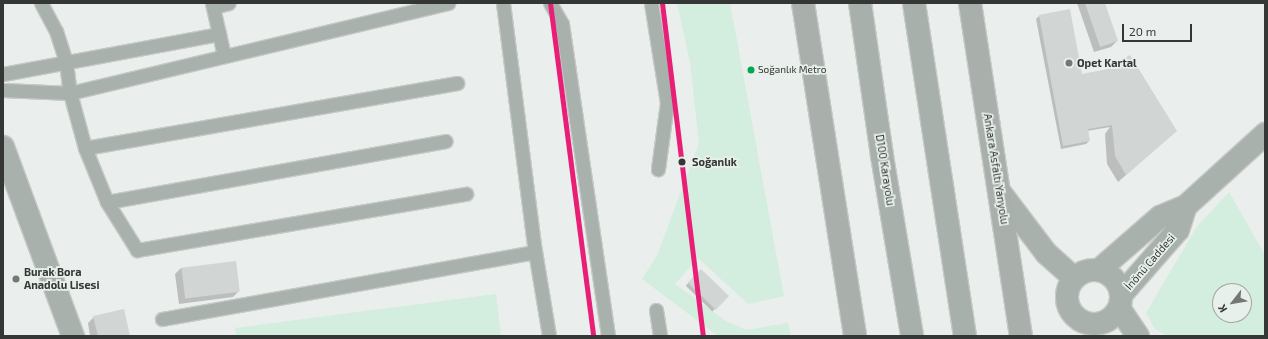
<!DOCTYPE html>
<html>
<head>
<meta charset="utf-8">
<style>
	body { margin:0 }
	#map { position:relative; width:1268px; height:339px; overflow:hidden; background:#eaeeec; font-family:"Exo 2",sans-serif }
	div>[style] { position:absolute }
	.green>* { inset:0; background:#d3edde }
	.shadow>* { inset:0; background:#0003; transform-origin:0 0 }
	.building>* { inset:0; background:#d1d5d3; transform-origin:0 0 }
	.roads { filter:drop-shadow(1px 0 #c6c9c7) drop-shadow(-1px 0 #c6c9c7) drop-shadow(0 1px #c6c9c7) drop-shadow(0 -1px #c6c9c7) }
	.service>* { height:13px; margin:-6.5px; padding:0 6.5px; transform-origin:6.5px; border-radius:6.5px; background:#a9b1ac }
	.minor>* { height:22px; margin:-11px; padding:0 11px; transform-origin:11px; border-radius:11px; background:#a9b1ac }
	.tertiary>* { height:22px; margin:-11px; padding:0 11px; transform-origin:11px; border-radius:11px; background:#a9b1ac }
	.tertiary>.ring { margin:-11px; padding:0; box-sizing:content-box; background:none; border:22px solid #a9b1ac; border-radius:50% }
	.secondary>* { height:22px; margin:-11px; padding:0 11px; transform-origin:11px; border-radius:11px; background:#a9b0ab }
	.trunk>* { height:22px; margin:-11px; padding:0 11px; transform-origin:11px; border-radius:11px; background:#a8b0ac }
	.metro-1>* { height:5px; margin:-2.5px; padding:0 2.5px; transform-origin:2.5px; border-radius:2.5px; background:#e91e76 }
	.dots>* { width:11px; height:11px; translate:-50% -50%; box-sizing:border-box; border:2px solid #e8f0eb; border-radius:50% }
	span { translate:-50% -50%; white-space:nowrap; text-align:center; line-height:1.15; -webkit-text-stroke:3.5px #e8f0eb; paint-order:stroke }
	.bus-label { font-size:10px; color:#343735 }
	.left { translate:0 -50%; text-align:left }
	.poi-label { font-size:11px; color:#343735; font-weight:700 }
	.stop-label { font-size:11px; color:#343735; font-weight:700 }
	.street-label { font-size:11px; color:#343735 }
	.frame { position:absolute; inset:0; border:4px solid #343735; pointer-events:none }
	.north { position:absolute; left:1212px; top:283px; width:40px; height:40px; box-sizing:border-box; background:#e8f0eb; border:1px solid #a0a6a2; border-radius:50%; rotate:239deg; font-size:11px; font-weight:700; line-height:16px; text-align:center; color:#343735 }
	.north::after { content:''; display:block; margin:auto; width:14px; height:18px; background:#747775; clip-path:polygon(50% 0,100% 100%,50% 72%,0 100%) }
	.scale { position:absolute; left:1122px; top:24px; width:70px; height:18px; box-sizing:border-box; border:2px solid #343735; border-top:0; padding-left:5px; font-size:12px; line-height:14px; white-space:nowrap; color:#343735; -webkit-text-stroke:3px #e8f0eb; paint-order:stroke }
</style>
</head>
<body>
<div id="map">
	<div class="green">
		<i style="clip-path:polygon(677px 3px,730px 3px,784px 296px,748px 304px,698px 258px,675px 284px,726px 321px,746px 330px,788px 323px,791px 336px,718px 336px,642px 279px,657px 256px,699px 143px,690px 62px)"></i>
		<i style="clip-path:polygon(evenodd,1229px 192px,1265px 255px,1265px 336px,1167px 336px,1155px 329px,1146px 313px,1196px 228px,1229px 192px,1220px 291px,1244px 291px,1244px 315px,1220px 315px,1220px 291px)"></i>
		<i style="clip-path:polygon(496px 294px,501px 336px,236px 336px,235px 328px)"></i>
	</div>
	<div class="shadow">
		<i style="clip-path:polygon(1077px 3px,1104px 3px,1117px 41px,1111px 47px,1094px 52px)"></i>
		<i style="clip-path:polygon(1039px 16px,1081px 75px,1167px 139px,1118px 182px,1107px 164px,1105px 134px,1110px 127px,1087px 131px,1089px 141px,1086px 144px,1061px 149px,1036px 19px)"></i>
		<i style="clip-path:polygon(181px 268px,239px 291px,233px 297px,179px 304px,175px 274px)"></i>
		<i style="left:701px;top:270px;width:37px;height:22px;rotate:44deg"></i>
		<i style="clip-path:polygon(94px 317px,129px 336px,90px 336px,88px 323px)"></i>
	</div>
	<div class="building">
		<i style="clip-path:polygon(1085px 3px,1105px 3px,1118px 41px,1100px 47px)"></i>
		<i style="clip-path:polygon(1070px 9px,1082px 74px,1108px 69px,1130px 55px,1177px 131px,1126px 175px,1115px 156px,1112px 125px,1088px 129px,1090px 141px,1063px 146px,1039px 15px)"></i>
		<i style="left:236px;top:261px;width:31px;height:55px;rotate:83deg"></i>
		<i style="left:701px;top:269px;width:39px;height:19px;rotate:44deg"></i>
		<i style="clip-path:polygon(124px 309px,130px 336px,98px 336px,93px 316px)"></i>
	</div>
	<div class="roads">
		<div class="service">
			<i style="left:41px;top:3px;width:32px;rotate:62deg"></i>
			<i style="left:56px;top:31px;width:33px;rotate:72deg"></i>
			<i style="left:66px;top:62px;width:31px;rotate:83deg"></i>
			<i style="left:70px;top:93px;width:57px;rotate:74.7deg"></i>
			<i style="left:85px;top:148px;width:58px;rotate:67.8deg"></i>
			<i style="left:107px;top:202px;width:57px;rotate:58deg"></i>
			<i style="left:137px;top:250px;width:334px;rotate:-9.7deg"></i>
			<i style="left:212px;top:3px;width:54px;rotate:77.2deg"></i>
			<i style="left:503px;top:3px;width:244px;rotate:82.7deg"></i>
			<i style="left:534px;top:245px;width:92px;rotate:80.6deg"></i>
			<i style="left:550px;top:3px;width:24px;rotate:60deg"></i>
			<i style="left:562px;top:24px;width:315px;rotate:81.6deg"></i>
			<i style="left:651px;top:3px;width:101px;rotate:80.9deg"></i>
			<i style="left:667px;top:103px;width:67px;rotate:97.8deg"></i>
			<i style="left:213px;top:7px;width:16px;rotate:-14deg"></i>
			<i style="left:3px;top:74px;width:220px;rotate:-10.5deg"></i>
			<i style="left:3px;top:90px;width:67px;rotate:2.6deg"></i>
			<i style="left:70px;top:93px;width:389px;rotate:-13.4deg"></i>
			<i style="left:85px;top:148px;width:378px;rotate:-9.9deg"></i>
			<i style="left:107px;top:202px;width:344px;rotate:-10.2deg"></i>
			<i style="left:656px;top:310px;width:26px;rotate:81deg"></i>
			<i style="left:162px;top:319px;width:379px;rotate:-10.2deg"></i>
		</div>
		<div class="minor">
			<i style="left:3px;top:147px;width:202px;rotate:69.7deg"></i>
		</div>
		<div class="tertiary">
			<i style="left:999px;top:191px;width:78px;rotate:52.8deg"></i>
			<i style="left:1046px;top:253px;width:38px;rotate:42deg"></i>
			<i class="ring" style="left:1067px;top:270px;width:32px;height:32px"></i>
			<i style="left:1099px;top:270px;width:81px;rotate:-41deg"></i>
			<i style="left:1160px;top:217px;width:28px;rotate:-23deg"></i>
			<i style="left:1186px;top:206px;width:107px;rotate:-42.3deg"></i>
			<i style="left:1121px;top:295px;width:86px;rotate:-48.8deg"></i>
			<i style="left:1178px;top:230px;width:25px;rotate:-72deg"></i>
			<i style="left:1119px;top:308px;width:34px;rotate:56deg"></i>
		</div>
		<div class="secondary">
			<i style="left:803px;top:3px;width:337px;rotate:81.1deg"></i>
			<i style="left:970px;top:3px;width:337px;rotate:81.3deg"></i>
		</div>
		<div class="trunk">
			<i style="left:860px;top:3px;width:155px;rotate:81.8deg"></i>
			<i style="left:882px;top:156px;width:182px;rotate:80.5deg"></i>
			<i style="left:914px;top:3px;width:337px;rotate:81.3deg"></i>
		</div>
	</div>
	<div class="metro-1">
		<i style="left:550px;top:3px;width:336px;rotate:82.6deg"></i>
		<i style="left:662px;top:3px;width:336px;rotate:83deg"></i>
	</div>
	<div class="dots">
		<i style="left:1069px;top:63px;background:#747775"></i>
		<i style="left:751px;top:70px;background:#00a651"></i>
		<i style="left:682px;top:162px;background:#343735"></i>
		<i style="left:16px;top:279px;background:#747775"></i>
	</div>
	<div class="bus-label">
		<span class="left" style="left:758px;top:70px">Soğanlık Metro</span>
	</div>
	<div class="poi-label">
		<span class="left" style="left:1077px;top:63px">Opet Kartal</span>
		<span class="left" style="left:24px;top:279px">Burak Bora<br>Anadolu Lisesi</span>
	</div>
	<div class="stop-label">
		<span class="left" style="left:692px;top:162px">Soğanlık</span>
	</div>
	<div class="street-label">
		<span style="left:996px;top:169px;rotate:81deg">Ankara Asfaltı Yanyolu</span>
		<span style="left:885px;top:170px;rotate:81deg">D100 Karayolu</span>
		<span style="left:1150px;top:262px;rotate:-49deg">İnönü Caddesi</span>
	</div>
	<div class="frame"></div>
	<div class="north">K</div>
	<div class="scale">20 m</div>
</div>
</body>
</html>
